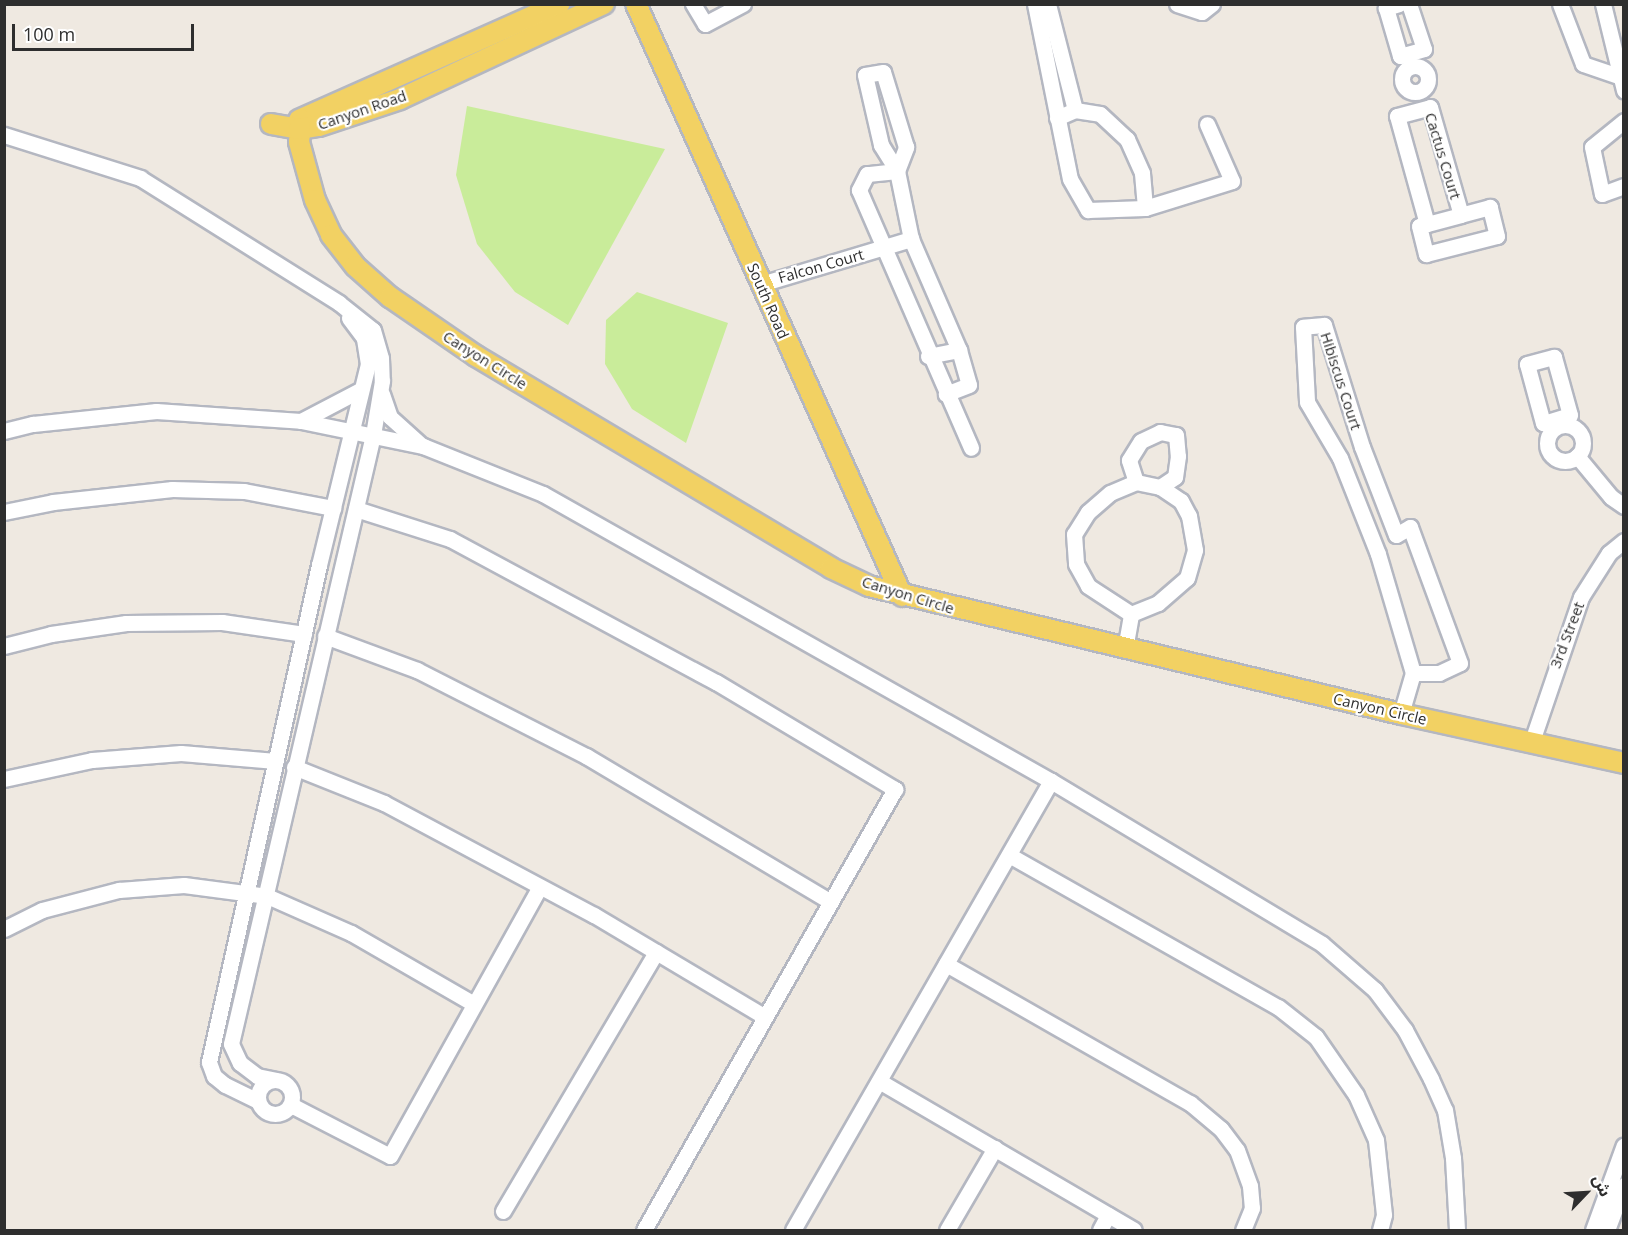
<!DOCTYPE html>
<html>
<head>
<meta charset="utf-8">
<style>
	body { margin:0 }
	#map { position:relative; width:1628px; height:1235px; overflow:hidden; background:#efe9e1; font-family:"Open Sans","Noto Sans Arabic",sans-serif }
	div>[style] { position:absolute }
	.pitch>* { inset:0; background:#c9ec9a }
	.roads { filter:drop-shadow(2px 0 #b4b7c1) drop-shadow(-2px 0 #b4b7c1) drop-shadow(0 2px #b4b7c1) drop-shadow(0 -2px #b4b7c1) }
	.minor>* { height:15px; margin:-7.5px; padding:0 7.5px; transform-origin:7.5px; border-radius:7.5px; background:#fff }
	.minor>.ring { margin:-7.5px; padding:0; box-sizing:content-box; background:none; border:15px solid #fff; border-radius:50% }
	.major>* { height:20px; margin:-10px; padding:0 10px; transform-origin:10px; border-radius:10px; background:#f2d163 }
	span { translate:-50% -50%; white-space:nowrap; text-align:center; line-height:1.15; -webkit-text-stroke:4.5px #fff; paint-order:stroke }
	.street-label { font-size:15px; color:#2e2e2e }
	.frame { position:absolute; inset:0; border:6px solid #2e2e2e; pointer-events:none }
	.north { position:absolute; left:1556px; top:1163px; width:60px; height:60px; -webkit-text-stroke:4px #fff; paint-order:stroke; rotate:65deg; font-size:16px; font-weight:700; line-height:24px; text-align:center; color:#2e2e2e }
	.north::after { content:''; display:block; margin:auto; width:21px; height:27px; background:#2e2e2e; clip-path:polygon(50% 0,100% 100%,50% 72%,0 100%) }
	.scale { position:absolute; left:12px; top:24px; width:182px; height:27px; box-sizing:border-box; border:3px solid #2e2e2e; border-top:0; padding-left:8px; font-size:18px; line-height:21px; white-space:nowrap; color:#2e2e2e; -webkit-text-stroke:4px #fff; paint-order:stroke }
</style>
</head>
<body>
<div id="map">
	<div class="pitch">
		<i style="clip-path:polygon(467px 106px,665px 149px,568px 325px,515px 292px,477px 244px,456px 175px)"></i>
		<i style="clip-path:polygon(637px 292px,728px 323px,686px 443px,632px 409px,605px 364px,606px 320px)"></i>
	</div>
	<div class="roads">
		<div class="minor">
			<i style="left:693px;top:4px;width:23px;rotate:59deg"></i>
			<i style="left:705px;top:24px;width:43px;rotate:-27.8deg"></i>
			<i style="left:1035px;top:4px;width:178px;rotate:78.7deg"></i>
			<i style="left:1070px;top:179px;width:36px;rotate:60deg"></i>
			<i style="left:1088px;top:210px;width:57px;rotate:-2deg"></i>
			<i style="left:1145px;top:208px;width:91px;rotate:-17.2deg"></i>
			<i style="left:1232px;top:181px;width:62px;rotate:-113.7deg"></i>
			<i style="left:1048px;top:4px;width:109px;rotate:75.7deg"></i>
			<i style="left:1177px;top:4px;width:26px;rotate:18deg"></i>
			<i style="left:1202px;top:12px;width:13px;rotate:-39deg"></i>
			<i style="left:1399px;top:4px;width:14px;rotate:163deg"></i>
			<i style="left:1386px;top:8px;width:50px;rotate:73.7deg"></i>
			<i style="left:1400px;top:56px;width:25px;rotate:-16deg"></i>
			<i style="left:1424px;top:49px;width:47px;rotate:-108.4deg"></i>
			<i style="left:1560px;top:4px;width:64px;rotate:69deg"></i>
			<i style="left:1583px;top:64px;width:40px;rotate:18.9deg"></i>
			<i style="left:1603px;top:4px;width:89px;rotate:76.3deg"></i>
			<i class="ring" style="left:1402px;top:66px;width:11px;height:11px"></i>
			<i style="left:1430px;top:107px;width:112px;rotate:74deg"></i>
			<i style="left:1461px;top:215px;width:35px;rotate:165deg"></i>
			<i style="left:1427px;top:224px;width:112px;rotate:-105.5deg"></i>
			<i style="left:1397px;top:116px;width:34px;rotate:-15deg"></i>
			<i style="left:1057px;top:118px;width:20px;rotate:-24deg"></i>
			<i style="left:1075px;top:110px;width:25px;rotate:9deg"></i>
			<i style="left:1100px;top:114px;width:37px;rotate:43deg"></i>
			<i style="left:1127px;top:139px;width:37px;rotate:66deg"></i>
			<i style="left:1142px;top:173px;width:35px;rotate:85deg"></i>
			<i style="left:1624px;top:121px;width:41px;rotate:140.9deg"></i>
			<i style="left:1592px;top:147px;width:48px;rotate:78deg"></i>
			<i style="left:1602px;top:194px;width:23px;rotate:-20deg"></i>
			<i style="left:4px;top:135px;width:143px;rotate:17.5deg"></i>
			<i style="left:140px;top:178px;width:235px;rotate:32.1deg"></i>
			<i style="left:339px;top:303px;width:43px;rotate:38.5deg"></i>
			<i style="left:373px;top:330px;width:29px;rotate:74deg"></i>
			<i style="left:381px;top:358px;width:23px;rotate:88deg"></i>
			<i style="left:382px;top:381px;width:55px;rotate:99.5deg"></i>
			<i style="left:373px;top:435px;width:625px;rotate:103.13deg"></i>
			<i style="left:231px;top:1044px;width:21px;rotate:65deg"></i>
			<i style="left:240px;top:1063px;width:21px;rotate:37deg"></i>
			<i style="left:257px;top:1076px;width:19px;rotate:12deg"></i>
			<i style="left:897px;top:171px;width:26px;rotate:-69deg"></i>
			<i style="left:906px;top:147px;width:78px;rotate:-107deg"></i>
			<i style="left:883px;top:72px;width:18px;rotate:171deg"></i>
			<i style="left:865px;top:75px;width:72px;rotate:77.1deg"></i>
			<i style="left:881px;top:145px;width:31px;rotate:58deg"></i>
			<i style="left:897px;top:171px;width:69px;rotate:78.4deg"></i>
			<i style="left:911px;top:239px;width:121px;rotate:66.6deg"></i>
			<i style="left:959px;top:350px;width:36px;rotate:74deg"></i>
			<i style="left:969px;top:385px;width:25px;rotate:159deg"></i>
			<i style="left:897px;top:171px;width:30px;rotate:174deg"></i>
			<i style="left:867px;top:174px;width:18px;rotate:117deg"></i>
			<i style="left:859px;top:190px;width:281px;rotate:66.5deg"></i>
			<i style="left:1427px;top:224px;width:8px;rotate:166deg"></i>
			<i style="left:1419px;top:226px;width:29px;rotate:76deg"></i>
			<i style="left:1426px;top:254px;width:73px;rotate:-14.2deg"></i>
			<i style="left:1497px;top:236px;width:30px;rotate:-104deg"></i>
			<i style="left:1490px;top:207px;width:30px;rotate:165deg"></i>
			<i style="left:761px;top:284px;width:157px;rotate:-16.7deg"></i>
			<i style="left:928px;top:356px;width:32px;rotate:-11deg"></i>
			<i style="left:1554px;top:357px;width:60px;rotate:74.6deg"></i>
			<i style="left:1570px;top:415px;width:28px;rotate:163deg"></i>
			<i style="left:1543px;top:423px;width:61px;rotate:-105.2deg"></i>
			<i style="left:1527px;top:364px;width:28px;rotate:-15deg"></i>
			<i style="left:382px;top:394px;width:24px;rotate:71deg"></i>
			<i style="left:390px;top:417px;width:40px;rotate:42deg"></i>
			<i style="left:301px;top:421px;width:67px;rotate:-27.7deg"></i>
			<i class="ring" style="left:1547px;top:425px;width:21px;height:21px"></i>
			<i style="left:4px;top:431px;width:30px;rotate:-14deg"></i>
			<i style="left:33px;top:424px;width:124px;rotate:-6deg"></i>
			<i style="left:156px;top:411px;width:145px;rotate:3.9deg"></i>
			<i style="left:301px;top:421px;width:125px;rotate:11.6deg"></i>
			<i style="left:423px;top:446px;width:129px;rotate:21.8deg"></i>
			<i style="left:543px;top:494px;width:583px;rotate:29.46deg"></i>
			<i style="left:1051px;top:781px;width:316px;rotate:31deg"></i>
			<i style="left:1322px;top:944px;width:70px;rotate:41deg"></i>
			<i style="left:1375px;top:990px;width:50px;rotate:53.1deg"></i>
			<i style="left:1405px;top:1030px;width:55px;rotate:62deg"></i>
			<i style="left:1431px;top:1079px;width:34px;rotate:66deg"></i>
			<i style="left:1445px;top:1110px;width:49px;rotate:80.5deg"></i>
			<i style="left:1453px;top:1158px;width:72px;rotate:86.8deg"></i>
			<i style="left:1577px;top:456px;width:53px;rotate:50.3deg"></i>
			<i style="left:1611px;top:497px;width:16px;rotate:35deg"></i>
			<i style="left:1136px;top:482px;width:23px;rotate:-108deg"></i>
			<i style="left:1129px;top:460px;width:22px;rotate:-58deg"></i>
			<i style="left:1141px;top:441px;width:21px;rotate:-25deg"></i>
			<i style="left:1160px;top:432px;width:16px;rotate:11deg"></i>
			<i style="left:1176px;top:435px;width:21px;rotate:85deg"></i>
			<i style="left:1178px;top:456px;width:21px;rotate:98deg"></i>
			<i style="left:1175px;top:477px;width:18px;rotate:146deg"></i>
			<i style="left:356px;top:509px;width:99px;rotate:17.7deg"></i>
			<i style="left:450px;top:539px;width:302px;rotate:28.3deg"></i>
			<i style="left:716px;top:682px;width:209px;rotate:30.9deg"></i>
			<i style="left:895px;top:789px;width:507px;rotate:119.65deg"></i>
			<i style="left:4px;top:512px;width:50px;rotate:-11.5deg"></i>
			<i style="left:53px;top:502px;width:120px;rotate:-6.2deg"></i>
			<i style="left:172px;top:489px;width:72px;rotate:1.6deg"></i>
			<i style="left:244px;top:491px;width:91px;rotate:10.8deg"></i>
			<i style="left:325px;top:636px;width:98px;rotate:20.3deg"></i>
			<i style="left:417px;top:670px;width:190px;rotate:27deg"></i>
			<i style="left:586px;top:756px;width:285px;rotate:30.8deg"></i>
			<i style="left:4px;top:646px;width:49px;rotate:-14.3deg"></i>
			<i style="left:51px;top:634px;width:76px;rotate:-8.3deg"></i>
			<i style="left:126px;top:623px;width:96px;rotate:-0.6deg"></i>
			<i style="left:222px;top:622px;width:83px;rotate:8.3deg"></i>
			<i style="left:1125px;top:649px;width:36px;rotate:-80deg"></i>
			<i style="left:1131px;top:614px;width:29px;rotate:-22deg"></i>
			<i style="left:1158px;top:603px;width:38px;rotate:-41deg"></i>
			<i style="left:1187px;top:578px;width:29px;rotate:-74deg"></i>
			<i style="left:1195px;top:550px;width:35px;rotate:-100deg"></i>
			<i style="left:1189px;top:516px;width:17px;rotate:-118deg"></i>
			<i style="left:1181px;top:501px;width:25px;rotate:-146deg"></i>
			<i style="left:1160px;top:487px;width:25px;rotate:-168deg"></i>
			<i style="left:1136px;top:482px;width:28px;rotate:157deg"></i>
			<i style="left:1110px;top:493px;width:29px;rotate:139deg"></i>
			<i style="left:1088px;top:512px;width:26px;rotate:122deg"></i>
			<i style="left:1074px;top:534px;width:30px;rotate:86deg"></i>
			<i style="left:1076px;top:564px;width:25px;rotate:61deg"></i>
			<i style="left:1088px;top:586px;width:51px;rotate:33.1deg"></i>
			<i style="left:1401px;top:714px;width:43px;rotate:-73.7deg"></i>
			<i style="left:1413px;top:673px;width:26px"></i>
			<i style="left:1439px;top:673px;width:23px;rotate:-25deg"></i>
			<i style="left:1460px;top:663px;width:145px;rotate:-110.2deg"></i>
			<i style="left:1410px;top:527px;width:16px;rotate:150deg"></i>
			<i style="left:1396px;top:535px;width:94px;rotate:-111.1deg"></i>
			<i style="left:1362px;top:447px;width:128px;rotate:-107.3deg"></i>
			<i style="left:1324px;top:325px;width:21px;rotate:175deg"></i>
			<i style="left:1303px;top:327px;width:75px;rotate:86.9deg"></i>
			<i style="left:1307px;top:402px;width:65px;rotate:59.5deg"></i>
			<i style="left:1340px;top:458px;width:103px;rotate:68.4deg"></i>
			<i style="left:1378px;top:554px;width:124px;rotate:73.6deg"></i>
			<i style="left:1532px;top:741px;width:152px;rotate:-71.2deg"></i>
			<i style="left:1581px;top:597px;width:52px;rotate:-57.5deg"></i>
			<i style="left:1609px;top:553px;width:19px;rotate:-39deg"></i>
			<i style="left:294px;top:767px;width:97px;rotate:21.8deg"></i>
			<i style="left:384px;top:803px;width:238px;rotate:28.1deg"></i>
			<i style="left:594px;top:915px;width:199px;rotate:30.8deg"></i>
			<i style="left:4px;top:779px;width:90px;rotate:-12.2deg"></i>
			<i style="left:92px;top:760px;width:89px;rotate:-4.5deg"></i>
			<i style="left:181px;top:753px;width:95px;rotate:4.8deg"></i>
			<i style="left:1009px;top:855px;width:309px;rotate:29.5deg"></i>
			<i style="left:1278px;top:1007px;width:48px;rotate:38.3deg"></i>
			<i style="left:1316px;top:1037px;width:70px;rotate:55.4deg"></i>
			<i style="left:1356px;top:1095px;width:49px;rotate:66deg"></i>
			<i style="left:1376px;top:1140px;width:75px;rotate:83.9deg"></i>
			<i style="left:1384px;top:1215px;width:16px;rotate:105deg"></i>
			<i style="left:4px;top:929px;width:42px;rotate:-26.6deg"></i>
			<i style="left:42px;top:910px;width:80px;rotate:-14.6deg"></i>
			<i style="left:119px;top:890px;width:65px;rotate:-4.4deg"></i>
			<i style="left:184px;top:885px;width:84px;rotate:7.5deg"></i>
			<i style="left:267px;top:896px;width:92px;rotate:23.8deg"></i>
			<i style="left:351px;top:933px;width:140px;rotate:30deg"></i>
			<i style="left:946px;top:964px;width:281px;rotate:29.7deg"></i>
			<i style="left:1190px;top:1103px;width:40px;rotate:40deg"></i>
			<i style="left:1221px;top:1129px;width:26px;rotate:53deg"></i>
			<i style="left:1237px;top:1150px;width:38px;rotate:70deg"></i>
			<i style="left:1250px;top:1186px;width:22px;rotate:85deg"></i>
			<i style="left:1252px;top:1208px;width:24px;rotate:112deg"></i>
			<i class="ring" style="left:258px;top:1080px;width:19px;height:19px"></i>
			<i style="left:879px;top:1081px;width:295px;rotate:30.3deg"></i>
			<i style="left:258px;top:1101px;width:37px;rotate:-154deg"></i>
			<i style="left:225px;top:1085px;width:14px;rotate:-141deg"></i>
			<i style="left:214px;top:1076px;width:15px;rotate:-110deg"></i>
			<i style="left:209px;top:1062px;width:509px;rotate:-77.52deg"></i>
			<i style="left:319px;top:565px;width:207px;rotate:-76.3deg"></i>
			<i style="left:368px;top:364px;width:26px;rotate:-99deg"></i>
			<i style="left:364px;top:338px;width:25px;rotate:-127deg"></i>
			<i style="left:291px;top:1105px;width:111px;rotate:27.3deg"></i>
			<i style="left:390px;top:1156px;width:308px;rotate:-60.9deg"></i>
			<i style="left:503px;top:1211px;width:301px;rotate:-59.4deg"></i>
			<i style="left:793px;top:1230px;width:518px;rotate:-60.12deg"></i>
			<i style="left:947px;top:1230px;width:95px;rotate:-59.7deg"></i>
			<i style="left:1100px;top:1230px;width:17px;rotate:-62deg"></i>
			<i style="left:1593px;top:1230px;width:90px;rotate:-70deg"></i>
			<i style="left:1607px;top:1230px;width:48px;rotate:-69.3deg"></i>
		</div>
		<div class="major">
			<i style="left:636px;top:4px;width:649px;rotate:65.8deg"></i>
			<i style="left:299px;top:120px;width:285px;rotate:-24deg"></i>
			<i style="left:302px;top:120px;width:22px;rotate:98deg"></i>
			<i style="left:299px;top:142px;width:60px;rotate:74.6deg"></i>
			<i style="left:315px;top:200px;width:38px;rotate:65deg"></i>
			<i style="left:331px;top:235px;width:39px;rotate:52deg"></i>
			<i style="left:355px;top:266px;width:47px;rotate:41.5deg"></i>
			<i style="left:390px;top:297px;width:104px;rotate:34.5deg"></i>
			<i style="left:476px;top:356px;width:413px;rotate:30.8deg"></i>
			<i style="left:831px;top:568px;width:42px;rotate:25.3deg"></i>
			<i style="left:869px;top:586px;width:547px;rotate:13.53deg"></i>
			<i style="left:1401px;top:714px;width:228px;rotate:12.4deg"></i>
			<i style="left:271px;top:124px;width:28px;rotate:10deg"></i>
			<i style="left:299px;top:129px;width:20px;rotate:-9deg"></i>
			<i style="left:319px;top:126px;width:85px;rotate:-18.4deg"></i>
			<i style="left:400px;top:99px;width:225px;rotate:-25deg"></i>
		</div>
	</div>
	<div class="street-label">
		<span style="left:362px;top:110px;rotate:-19deg">Canyon Road</span>
		<span style="left:1443px;top:156px;rotate:73deg">Cactus Court</span>
		<span style="left:821px;top:266px;rotate:-16deg">Falcon Court</span>
		<span style="left:768px;top:301px;rotate:66deg">South Road</span>
		<span style="left:485px;top:360px;rotate:32deg">Canyon Circle</span>
		<span style="left:1341px;top:381px;rotate:72deg">Hibiscus Court</span>
		<span style="left:908px;top:595px;rotate:17deg">Canyon Circle</span>
		<span style="left:1567px;top:635px;rotate:-69deg">3rd Street</span>
		<span style="left:1380px;top:709px;rotate:13deg">Canyon Circle</span>
	</div>
	<div class="frame"></div>
	<div class="north">ش</div>
	<div class="scale">100 m</div>
</div>
</body>
</html>
